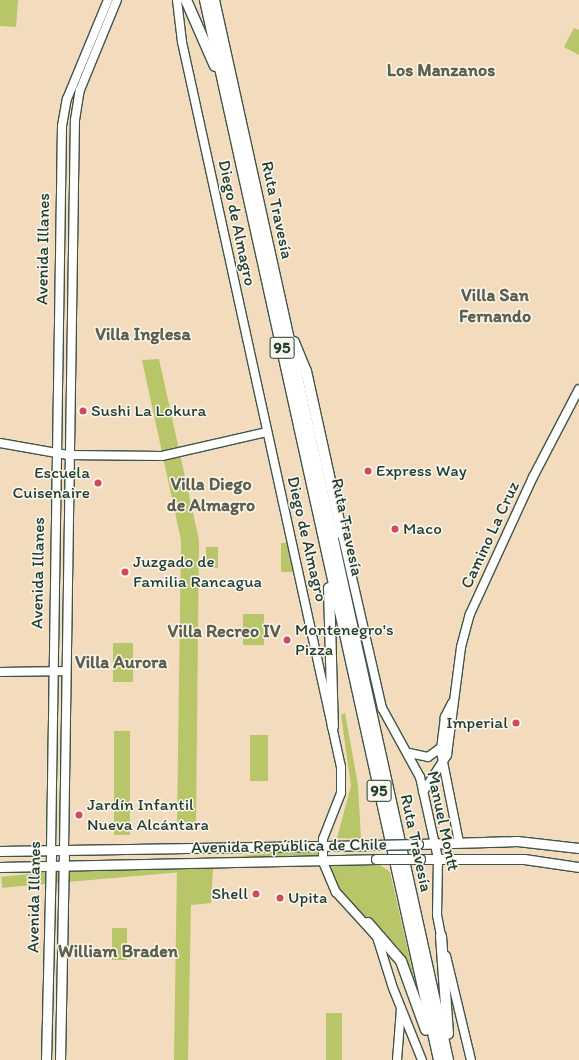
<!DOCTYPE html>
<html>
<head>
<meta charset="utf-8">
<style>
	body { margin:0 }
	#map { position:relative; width:579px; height:1060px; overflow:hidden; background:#f3dcbd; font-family:Itim,sans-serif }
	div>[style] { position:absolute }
	.green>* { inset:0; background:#b8c568; transform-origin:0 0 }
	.roads { filter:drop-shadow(1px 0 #3f5549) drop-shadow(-1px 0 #3f5549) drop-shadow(0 1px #3f5549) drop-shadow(0 -1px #3f5549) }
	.secondary>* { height:8px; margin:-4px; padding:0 4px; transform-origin:4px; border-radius:4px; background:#fff }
	.primary>* { height:9px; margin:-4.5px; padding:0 4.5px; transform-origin:4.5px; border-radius:4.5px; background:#fff }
	.highway>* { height:10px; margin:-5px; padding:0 5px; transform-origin:5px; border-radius:5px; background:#fff }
	.bridges { filter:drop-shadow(1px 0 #3f5549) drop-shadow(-1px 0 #3f5549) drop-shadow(0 1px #3f5549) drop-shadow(0 -1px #3f5549) }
	.primary-bridge>* { height:9px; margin:-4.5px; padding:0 4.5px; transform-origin:4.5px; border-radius:4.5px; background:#fff }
	.dots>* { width:11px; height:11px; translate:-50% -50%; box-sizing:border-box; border:2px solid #fbf7ec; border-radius:50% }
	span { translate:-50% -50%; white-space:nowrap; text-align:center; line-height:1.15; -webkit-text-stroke:3px #fbf7ec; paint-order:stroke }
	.shield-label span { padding:1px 3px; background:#fbf7ec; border:1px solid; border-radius:3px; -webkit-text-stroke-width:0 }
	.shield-label { font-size:16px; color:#1f3d34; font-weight:700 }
	.street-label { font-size:17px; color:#1f3d34 }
	.poi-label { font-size:17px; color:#1f3d34 }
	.left { translate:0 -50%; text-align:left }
	.right { translate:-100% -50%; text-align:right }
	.neighbourhood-label { font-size:18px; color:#5d5f4f; font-weight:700 }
</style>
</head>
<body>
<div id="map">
	<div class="green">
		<i style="clip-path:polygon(0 0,18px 0,16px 27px,0 26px)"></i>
		<i style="clip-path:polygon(574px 28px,579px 30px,579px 55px,564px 47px)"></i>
		<i style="clip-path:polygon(159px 359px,199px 540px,196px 824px,177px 825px,181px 540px,142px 360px)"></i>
		<i style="clip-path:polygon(281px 543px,287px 543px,295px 572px,281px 572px)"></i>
		<i style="left:206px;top:547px;width:12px;height:21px"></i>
		<i style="left:243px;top:614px;width:21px;height:31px"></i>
		<i style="left:113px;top:643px;width:20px;height:39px"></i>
		<i style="clip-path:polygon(345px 713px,358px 785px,361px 839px,337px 838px,351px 786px,341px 715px)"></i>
		<i style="left:114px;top:731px;width:16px;height:104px"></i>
		<i style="left:250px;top:735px;width:18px;height:46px"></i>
		<i style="left:319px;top:849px;width:11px;height:319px;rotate:85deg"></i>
		<i style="clip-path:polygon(326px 865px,380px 865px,390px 872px,415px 982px,399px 948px,341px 893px,330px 878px)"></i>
		<i style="clip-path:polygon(177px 868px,213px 869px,211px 903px,191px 905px,188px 1060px,174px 1060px)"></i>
		<i style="left:112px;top:928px;width:15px;height:32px"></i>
		<i style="left:326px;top:1013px;width:16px;height:47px"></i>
	</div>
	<div class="roads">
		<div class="secondary">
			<i style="left:177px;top:0;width:42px;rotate:83.2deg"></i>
			<i style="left:182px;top:42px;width:742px;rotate:77.63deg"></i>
			<i style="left:341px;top:767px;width:26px;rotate:90deg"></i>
			<i style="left:341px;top:793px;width:49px;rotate:111.4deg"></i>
			<i style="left:323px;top:839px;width:23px;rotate:90deg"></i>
			<i style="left:323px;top:862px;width:33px;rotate:67deg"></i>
			<i style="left:336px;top:892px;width:61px;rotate:47.7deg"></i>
			<i style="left:377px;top:937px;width:53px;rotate:72.6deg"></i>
			<i style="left:393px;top:988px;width:78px;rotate:68.1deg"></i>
			<i style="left:0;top:443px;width:69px;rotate:10deg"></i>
			<i style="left:68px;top:455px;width:94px;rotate:0.6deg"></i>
			<i style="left:162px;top:456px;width:108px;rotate:-12.9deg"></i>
			<i style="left:340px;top:525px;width:188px;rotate:77.1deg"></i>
			<i style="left:382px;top:708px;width:79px;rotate:61.2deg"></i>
			<i style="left:420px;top:777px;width:83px;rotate:77.5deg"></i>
			<i style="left:438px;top:858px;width:57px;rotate:91deg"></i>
			<i style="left:437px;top:915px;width:26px;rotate:79deg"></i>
			<i style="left:0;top:672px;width:66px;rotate:-0.9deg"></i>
			<i style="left:452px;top:703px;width:16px;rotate:117deg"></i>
			<i style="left:445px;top:717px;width:35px;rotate:97deg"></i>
			<i style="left:441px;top:752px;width:92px;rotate:78.7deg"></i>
			<i style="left:409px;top:753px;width:19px;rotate:12deg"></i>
			<i style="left:428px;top:757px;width:17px;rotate:-36deg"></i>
			<i style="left:423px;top:792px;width:44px;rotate:-57deg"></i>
			<i style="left:447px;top:755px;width:109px;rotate:-82.6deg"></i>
			<i style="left:461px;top:647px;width:34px;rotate:-75deg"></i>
			<i style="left:470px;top:614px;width:151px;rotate:-65.3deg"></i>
			<i style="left:533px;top:477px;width:99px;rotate:-62.4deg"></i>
			<i style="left:51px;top:850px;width:724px;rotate:-89.13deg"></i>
			<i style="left:62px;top:126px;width:27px;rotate:-80deg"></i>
			<i style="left:67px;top:99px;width:107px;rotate:-67.5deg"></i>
			<i style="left:64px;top:850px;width:730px;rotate:-89.14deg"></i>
			<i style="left:75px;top:120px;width:30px;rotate:-81deg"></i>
			<i style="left:80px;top:90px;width:97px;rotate:-67.7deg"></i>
			<i style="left:446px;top:956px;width:107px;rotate:76.5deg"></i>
			<i style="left:397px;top:1060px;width:51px;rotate:-85.5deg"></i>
		</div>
		<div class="primary">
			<i style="left:418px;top:844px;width:99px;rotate:-1.7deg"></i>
			<i style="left:517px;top:841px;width:62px;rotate:6.4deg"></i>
			<i style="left:0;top:851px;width:374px;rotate:-0.9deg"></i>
			<i style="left:420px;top:859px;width:104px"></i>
			<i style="left:524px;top:859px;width:56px;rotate:8.3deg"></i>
			<i style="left:0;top:867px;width:376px;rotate:-1.2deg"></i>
			<i style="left:46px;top:1060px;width:210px;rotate:-88.6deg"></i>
			<i style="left:60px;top:1060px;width:210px;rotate:-88.9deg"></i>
		</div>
		<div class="highway">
			<i style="left:186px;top:0;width:72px;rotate:66.3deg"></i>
			<i style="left:205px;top:0;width:1086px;rotate:77.55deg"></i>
			<i style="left:214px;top:0;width:1086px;rotate:77.55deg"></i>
			<i style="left:294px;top:342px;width:31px;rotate:68deg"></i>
			<i style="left:306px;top:371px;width:158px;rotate:77.6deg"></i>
			<i style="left:340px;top:525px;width:14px;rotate:120deg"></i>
			<i style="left:329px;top:588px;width:139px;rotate:88.4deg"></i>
			<i style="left:368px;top:923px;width:50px;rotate:49deg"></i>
			<i style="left:401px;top:961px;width:73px;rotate:70.1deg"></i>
			<i style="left:441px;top:936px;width:98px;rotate:85.9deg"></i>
		</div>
	</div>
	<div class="bridges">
		<div class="primary-bridge">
			<i style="left:374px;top:845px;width:44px;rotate:-1.3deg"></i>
			<i style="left:376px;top:859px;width:44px"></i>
		</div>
	</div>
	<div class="dots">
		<i style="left:83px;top:411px;background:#d1495b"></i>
		<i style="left:368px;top:471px;background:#d1495b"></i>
		<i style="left:98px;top:483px;background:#d1495b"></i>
		<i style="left:395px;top:529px;background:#d1495b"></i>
		<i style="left:125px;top:572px;background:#d1495b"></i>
		<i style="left:287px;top:640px;background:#d1495b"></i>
		<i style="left:516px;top:723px;background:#d1495b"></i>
		<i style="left:79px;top:815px;background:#d1495b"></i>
		<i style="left:256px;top:894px;background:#d1495b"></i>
		<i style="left:280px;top:898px;background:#d1495b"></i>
	</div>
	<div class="shield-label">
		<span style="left:282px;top:348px">95</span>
		<span style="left:379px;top:791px">95</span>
	</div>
	<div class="street-label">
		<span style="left:277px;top:210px;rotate:78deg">Ruta Travesía</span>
		<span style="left:237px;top:223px;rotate:78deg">Diego de Almagro</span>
		<span style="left:43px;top:249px;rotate:-89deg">Avenida Illanes</span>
		<span style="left:347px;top:527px;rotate:78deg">Ruta Travesía</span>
		<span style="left:490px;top:535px;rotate:-65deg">Camino La Cruz</span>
		<span style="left:307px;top:539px;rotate:77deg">Diego de Almagro</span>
		<span style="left:38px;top:573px;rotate:-89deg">Avenida Illanes</span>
		<span style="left:443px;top:821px;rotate:78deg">Manuel Montt</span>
		<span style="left:416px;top:843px;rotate:78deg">Ruta Travesía</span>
		<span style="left:289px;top:846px;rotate:-1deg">Avenida República de Chile</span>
		<span style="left:34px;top:897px;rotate:-89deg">Avenida Illanes</span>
	</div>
	<div class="poi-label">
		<span class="left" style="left:91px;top:411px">Sushi La Lokura</span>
		<span class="left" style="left:376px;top:471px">Express Way</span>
		<span class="right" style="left:90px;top:483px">Escuela<br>Cuisenaire</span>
		<span class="left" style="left:403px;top:529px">Maco</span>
		<span class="left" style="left:133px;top:572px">Juzgado de<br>Familia Rancagua</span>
		<span class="left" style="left:295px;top:640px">Montenegro's<br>Pizza</span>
		<span class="right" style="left:508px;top:723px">Imperial</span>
		<span class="left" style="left:87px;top:815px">Jardín Infantil<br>Nueva Alcántara</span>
		<span class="right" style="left:248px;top:894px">Shell</span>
		<span class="left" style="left:288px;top:898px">Upita</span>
	</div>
	<div class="neighbourhood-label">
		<span style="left:441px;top:70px">Los Manzanos</span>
		<span style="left:495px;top:306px">Villa San<br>Fernando</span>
		<span style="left:143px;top:334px">Villa Inglesa</span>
		<span style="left:211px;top:495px">Villa Diego<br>de Almagro</span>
		<span style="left:224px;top:631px">Villa Recreo IV</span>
		<span style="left:121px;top:662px">Villa Aurora</span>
		<span style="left:118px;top:951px">William Braden</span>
	</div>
</div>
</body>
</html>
